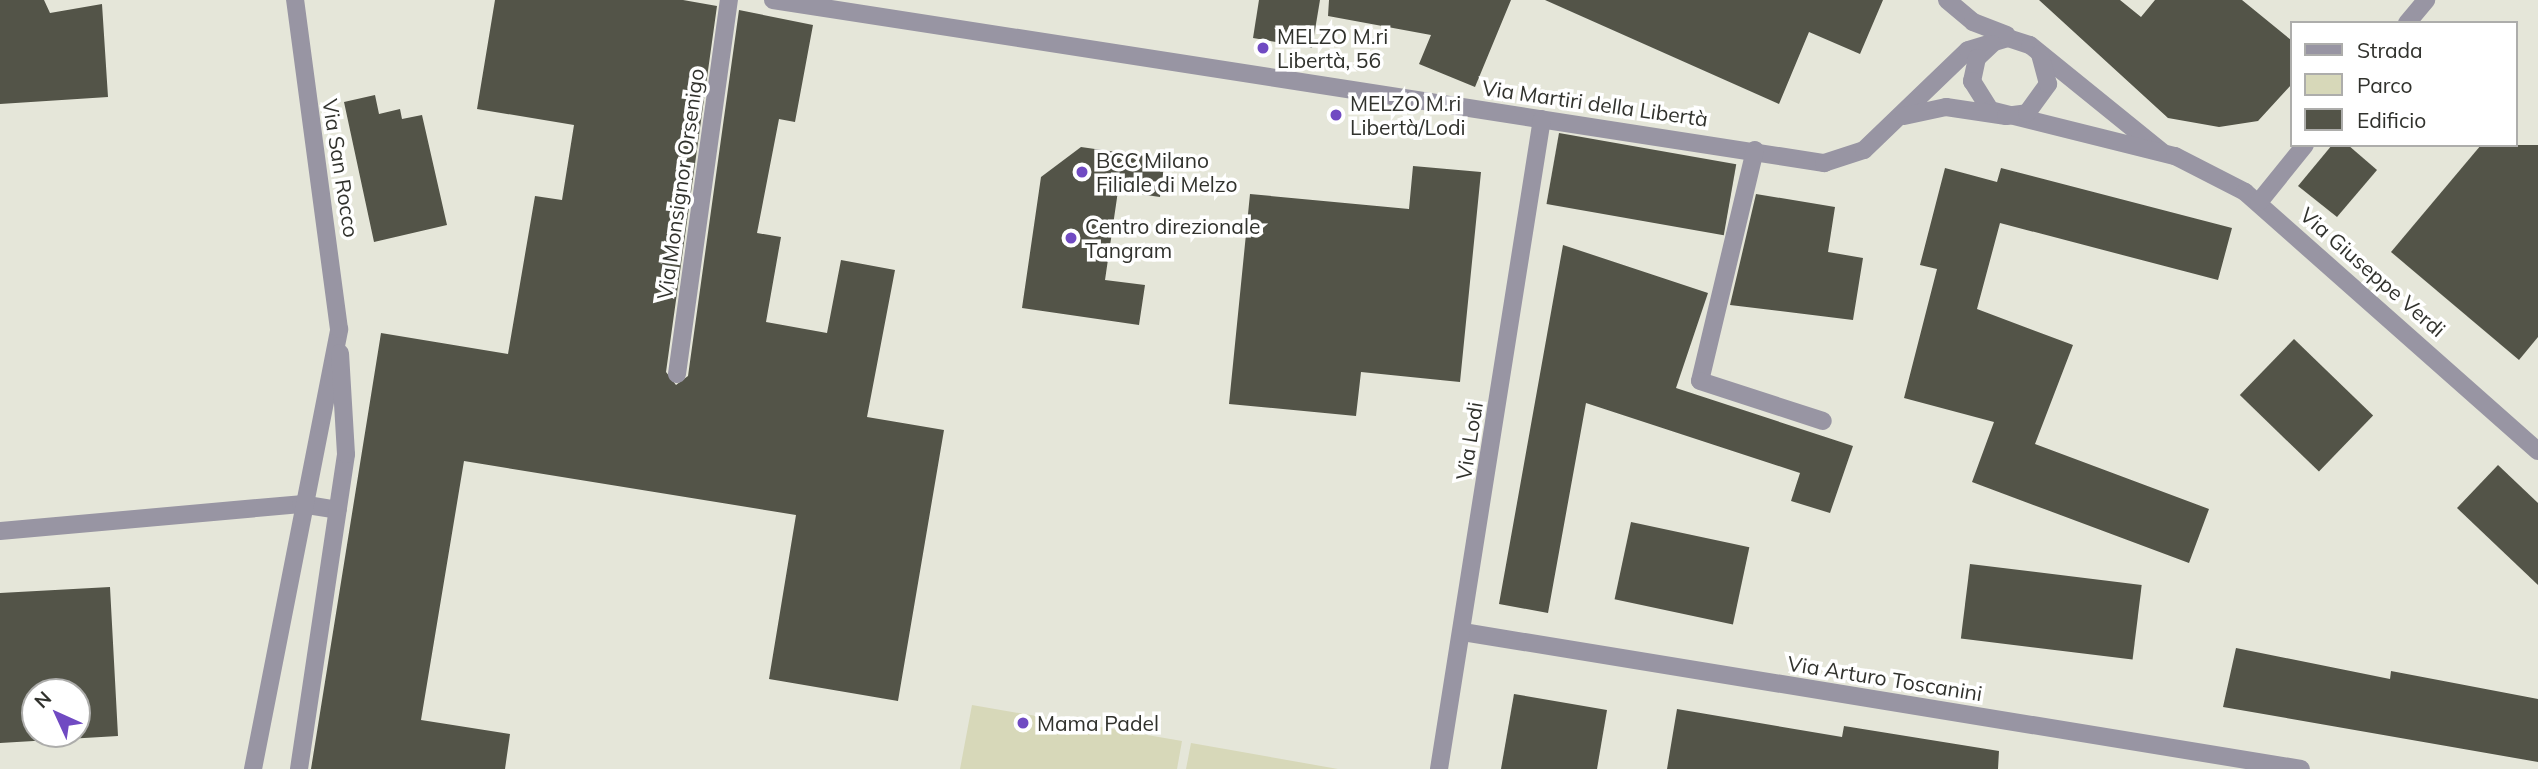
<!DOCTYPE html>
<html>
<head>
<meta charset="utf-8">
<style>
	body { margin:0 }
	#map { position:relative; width:2538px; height:769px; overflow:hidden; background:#e5e6d9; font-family:Mulish,sans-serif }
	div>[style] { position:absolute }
	.green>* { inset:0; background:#d7d8b9 }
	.building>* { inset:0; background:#535448; transform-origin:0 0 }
	.minor>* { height:18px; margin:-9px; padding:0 9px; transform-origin:9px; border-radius:9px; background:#9895a3 }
	.dots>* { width:19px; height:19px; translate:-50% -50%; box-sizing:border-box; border:4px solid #fff; border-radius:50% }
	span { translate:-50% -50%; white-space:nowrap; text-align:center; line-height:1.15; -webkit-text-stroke:7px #fff; paint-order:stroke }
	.poi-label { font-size:21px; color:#31322d }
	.left { translate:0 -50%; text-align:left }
	.street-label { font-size:21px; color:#31322d }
	.legend { position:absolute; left:2290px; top:21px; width:228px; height:126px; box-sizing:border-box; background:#fff; border:2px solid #adadab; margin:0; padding:9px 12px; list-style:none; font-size:21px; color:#31322d }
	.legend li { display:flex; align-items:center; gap:14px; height:35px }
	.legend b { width:35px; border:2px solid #adadab }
	.north { position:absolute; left:21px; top:678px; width:70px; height:70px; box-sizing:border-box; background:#fff; border:2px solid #adadab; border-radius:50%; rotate:315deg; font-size:19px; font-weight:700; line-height:28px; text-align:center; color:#31322d }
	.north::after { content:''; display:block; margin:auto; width:24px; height:32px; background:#704ac2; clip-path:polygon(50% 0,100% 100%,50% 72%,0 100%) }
</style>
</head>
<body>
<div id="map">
	<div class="green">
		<i style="clip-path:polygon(972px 705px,1182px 741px,1177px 769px,960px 769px)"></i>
		<i style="clip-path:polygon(1191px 743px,1338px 769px,1186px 769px)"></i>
	</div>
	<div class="building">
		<i style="clip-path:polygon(0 0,44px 0,50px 13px,102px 4px,108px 97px,0 104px)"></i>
		<i style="clip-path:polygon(495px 0,683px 0,717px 6px,666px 372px,676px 385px,688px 376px,739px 10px,813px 25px,795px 122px,779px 119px,757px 233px,781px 237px,766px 322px,827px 333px,841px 260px,895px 270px,867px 417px,944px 430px,898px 701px,769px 679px,796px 515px,464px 461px,421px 720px,510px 734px,505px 769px,311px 769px,381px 333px,508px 354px,535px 196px,562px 200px,574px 125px,477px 109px)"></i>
		<i style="clip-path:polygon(1259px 0,1320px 0,1312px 48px,1253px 38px)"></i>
		<i style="clip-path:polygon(1329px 0,1511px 0,1475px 87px,1419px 64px,1431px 35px,1328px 16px)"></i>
		<i style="clip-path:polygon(1545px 0,1883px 0,1860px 54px,1809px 32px,1779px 104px)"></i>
		<i style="clip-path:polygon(2039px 0,2120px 0,2141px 17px,2155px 0,2242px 0,2291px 40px,2291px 85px,2258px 121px,2219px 127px,2168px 118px)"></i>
		<i style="clip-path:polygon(375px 95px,379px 114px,400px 109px,402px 119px,422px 115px,447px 225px,374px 242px,344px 102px)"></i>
		<i style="left:1559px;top:133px;width:180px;height:72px;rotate:10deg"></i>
		<i style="clip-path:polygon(2332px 145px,2348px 145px,2377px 170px,2337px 217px,2298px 186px)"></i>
		<i style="clip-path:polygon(2481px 145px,2538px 145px,2538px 337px,2519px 360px,2391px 252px)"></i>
		<i style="clip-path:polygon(1081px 147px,1165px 159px,1160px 197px,1118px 191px,1105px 280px,1145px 285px,1139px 325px,1022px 308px,1041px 177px)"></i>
		<i style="clip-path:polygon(1413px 166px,1481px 172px,1460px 382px,1361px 372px,1356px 416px,1229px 404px,1250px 194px,1409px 209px)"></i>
		<i style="clip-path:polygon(1945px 168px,1997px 182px,2001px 168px,2232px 228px,2218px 280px,2000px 223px,1977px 309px,2073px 345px,2035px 444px,2209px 509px,2189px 563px,1972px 482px,1994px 422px,1904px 398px,1937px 269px,1920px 265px)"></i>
		<i style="clip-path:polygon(1756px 194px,1835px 207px,1828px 252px,1863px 258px,1853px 320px,1730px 305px)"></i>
		<i style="clip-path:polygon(1563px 245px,1708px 293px,1676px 388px,1853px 446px,1830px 513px,1791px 501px,1800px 473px,1586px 403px,1548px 613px,1499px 604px)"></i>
		<i style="left:2294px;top:339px;width:110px;height:78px;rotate:44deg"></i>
		<i style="clip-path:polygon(2498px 465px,2538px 503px,2538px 585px,2457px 508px)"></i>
		<i style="left:1631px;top:522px;width:121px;height:79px;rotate:12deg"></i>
		<i style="left:1970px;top:564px;width:173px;height:75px;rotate:7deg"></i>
		<i style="clip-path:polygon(evenodd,110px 587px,118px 736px,0 743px,0 593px,110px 587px,35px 692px,77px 692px,77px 734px,35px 734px,35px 692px)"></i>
		<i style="clip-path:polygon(2236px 648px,2390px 679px,2391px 671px,2538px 699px,2538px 762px,2223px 707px)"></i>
		<i style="clip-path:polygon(1514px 694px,1607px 710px,1597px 769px,1501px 769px)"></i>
		<i style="clip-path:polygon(1677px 709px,1842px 737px,1844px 726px,1999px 751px,1998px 769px,1667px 769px)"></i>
	</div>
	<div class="minor">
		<i style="left:773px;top:0;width:1064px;rotate:8.82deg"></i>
		<i style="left:1824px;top:163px;width:42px;rotate:-18deg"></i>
		<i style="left:1864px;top:150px;width:144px;rotate:-43.9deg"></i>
		<i style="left:1968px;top:50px;width:42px;rotate:-16.7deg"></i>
		<i style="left:2008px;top:38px;width:23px;rotate:18deg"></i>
		<i style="left:2030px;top:45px;width:170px;rotate:39deg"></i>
		<i style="left:1947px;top:0;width:34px;rotate:40deg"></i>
		<i style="left:1973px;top:22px;width:36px;rotate:21deg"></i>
		<i style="left:2407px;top:23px;width:30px;rotate:-50deg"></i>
		<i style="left:1992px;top:44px;width:21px;rotate:137deg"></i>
		<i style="left:1977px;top:58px;width:24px;rotate:102deg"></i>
		<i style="left:1972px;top:81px;width:34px;rotate:58deg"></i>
		<i style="left:1990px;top:110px;width:191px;rotate:14deg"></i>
		<i style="left:2175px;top:156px;width:79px;rotate:27.2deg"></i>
		<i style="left:2245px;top:192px;width:391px;rotate:41.5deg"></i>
		<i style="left:1904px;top:116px;width:43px;rotate:-12.1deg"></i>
		<i style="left:1946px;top:107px;width:61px;rotate:8.5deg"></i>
		<i style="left:2006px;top:116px;width:21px;rotate:-8deg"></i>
		<i style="left:2027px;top:113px;width:36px;rotate:-54deg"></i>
		<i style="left:2048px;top:84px;width:31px;rotate:-105deg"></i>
		<i style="left:1755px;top:150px;width:237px;rotate:103.4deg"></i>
		<i style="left:1700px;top:381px;width:129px;rotate:18deg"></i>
		<i style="left:2259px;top:202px;width:73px;rotate:-51.1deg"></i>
		<i style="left:677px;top:374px;width:378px;rotate:-82.1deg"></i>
		<i style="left:0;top:531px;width:302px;rotate:-5.1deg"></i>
		<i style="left:301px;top:504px;width:37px;rotate:9deg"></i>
		<i style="left:1463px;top:632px;width:849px;rotate:9.28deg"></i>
		<i style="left:253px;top:769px;width:448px;rotate:-78.9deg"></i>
		<i style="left:339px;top:329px;width:332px;rotate:-97.6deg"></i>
		<i style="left:299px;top:769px;width:318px;rotate:-81.5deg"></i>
		<i style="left:346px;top:454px;width:101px;rotate:-93.4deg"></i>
		<i style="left:1439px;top:769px;width:658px;rotate:-81deg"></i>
	</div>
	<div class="dots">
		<i style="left:1263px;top:48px;background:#704ac2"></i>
		<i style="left:1336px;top:115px;background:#704ac2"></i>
		<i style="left:1082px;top:172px;background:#704ac2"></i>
		<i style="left:1071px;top:238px;background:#704ac2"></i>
		<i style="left:1023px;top:723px;background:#704ac2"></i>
	</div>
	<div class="poi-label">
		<span class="left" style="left:1277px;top:48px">MELZO M.ri<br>Libertà, 56</span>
		<span class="left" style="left:1350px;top:115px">MELZO M.ri<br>Libertà/Lodi</span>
		<span class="left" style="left:1096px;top:172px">BCC Milano<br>Filiale di Melzo</span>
		<span class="left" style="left:1085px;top:238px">Centro direzionale<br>Tangram</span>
		<span class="left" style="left:1037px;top:723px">Mama Padel</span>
	</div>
	<div class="street-label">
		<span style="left:1595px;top:103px;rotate:8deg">Via Martiri della Libertà</span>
		<span style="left:341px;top:168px;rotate:81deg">Via San Rocco</span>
		<span style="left:680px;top:184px;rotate:-82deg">Via Monsignor Orsenigo</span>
		<span style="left:2373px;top:272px;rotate:41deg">Via Giuseppe Verdi</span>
		<span style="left:1469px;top:441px;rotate:-81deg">Via Lodi</span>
		<span style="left:1885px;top:678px;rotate:9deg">Via Arturo Toscanini</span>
	</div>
	<ul class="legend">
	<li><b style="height:9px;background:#9895a3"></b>Strada</li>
	<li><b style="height:19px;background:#d7d8b9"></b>Parco</li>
	<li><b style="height:19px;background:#535448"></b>Edificio</li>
	</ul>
	<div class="north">N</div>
</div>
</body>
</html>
